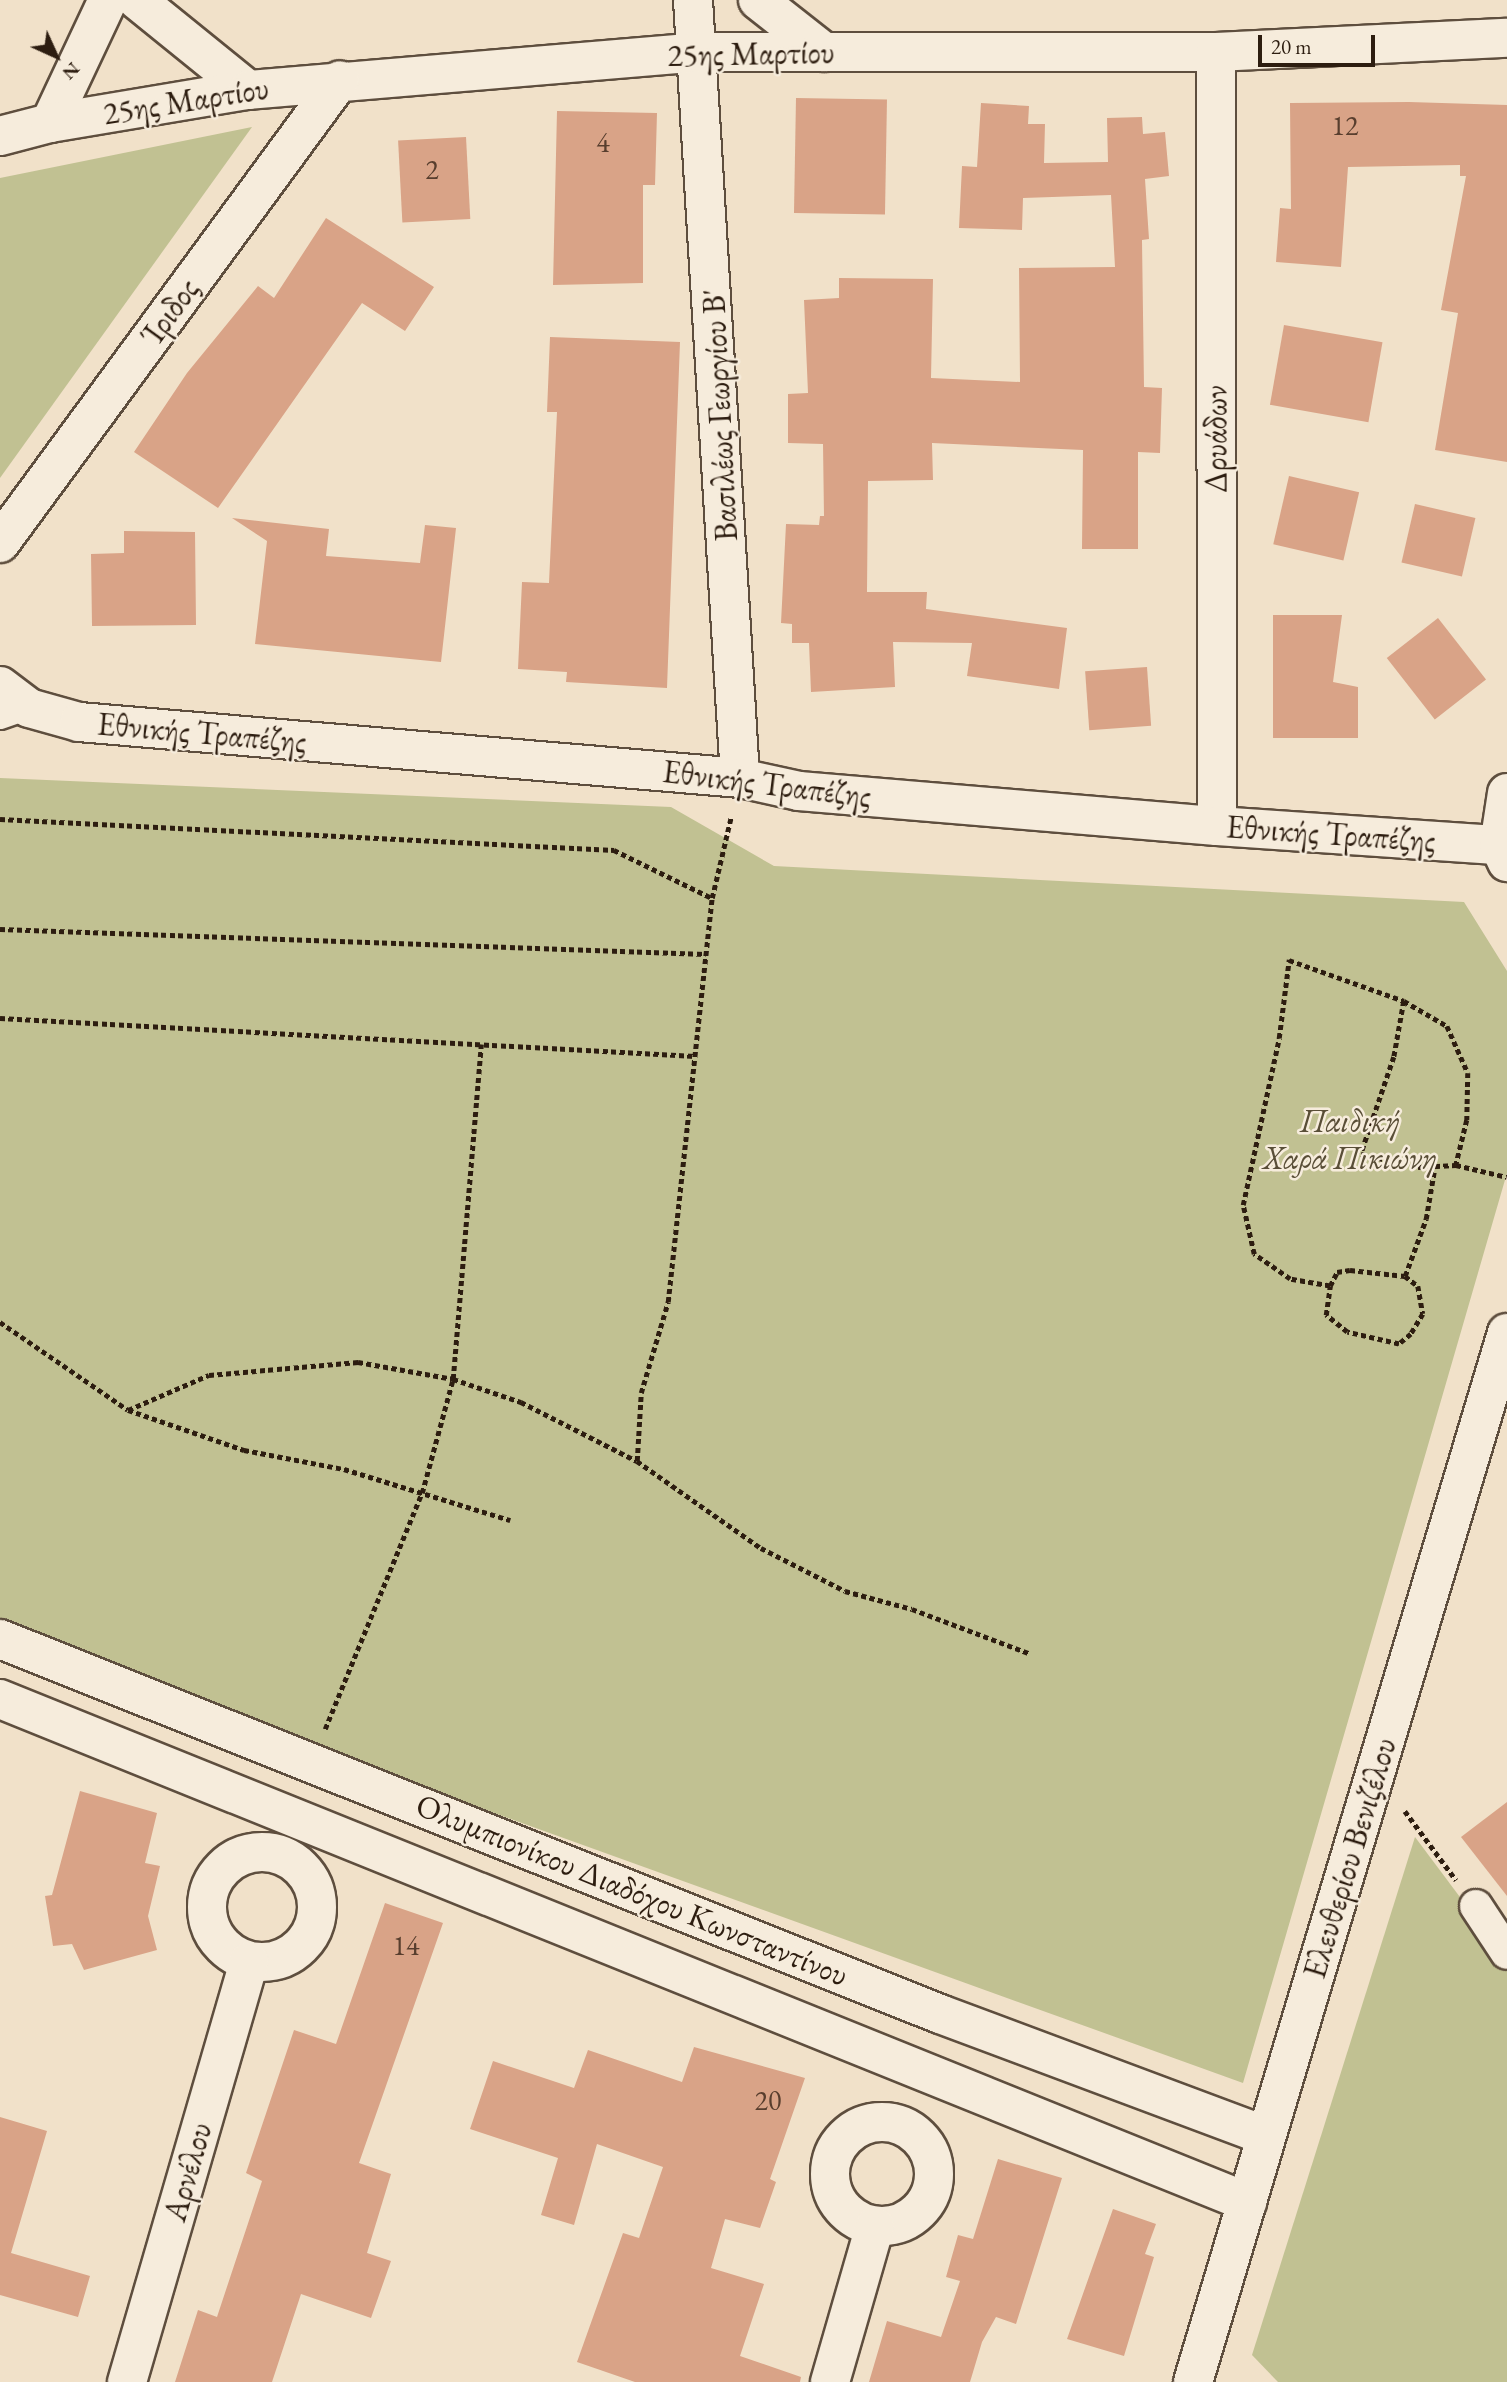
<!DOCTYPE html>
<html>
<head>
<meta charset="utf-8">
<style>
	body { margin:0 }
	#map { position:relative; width:1507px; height:2382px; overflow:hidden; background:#f1e1c9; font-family:"EB Garamond",serif }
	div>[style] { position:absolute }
	.green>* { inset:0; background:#c1c192 }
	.building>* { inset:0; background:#d9a387; transform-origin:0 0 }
	.path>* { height:4.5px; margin-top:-2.25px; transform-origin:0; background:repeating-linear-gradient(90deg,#2d1d10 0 5px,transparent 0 8.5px) }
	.roads { filter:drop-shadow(2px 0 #5e4e3e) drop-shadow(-2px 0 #5e4e3e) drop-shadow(0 2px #5e4e3e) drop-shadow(0 -2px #5e4e3e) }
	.service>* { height:21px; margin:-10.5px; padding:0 10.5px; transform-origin:10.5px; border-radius:10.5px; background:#f6ecdc }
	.pedestrian>* { height:32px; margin:-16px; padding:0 16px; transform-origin:16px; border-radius:16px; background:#f6ecdc }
	.minor>* { height:38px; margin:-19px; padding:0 19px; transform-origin:19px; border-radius:19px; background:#f6ecdc }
	.minor>.ring { margin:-19px; padding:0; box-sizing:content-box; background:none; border:38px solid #f6ecdc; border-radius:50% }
	span { translate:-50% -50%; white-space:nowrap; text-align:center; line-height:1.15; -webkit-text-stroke:5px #f6ecdc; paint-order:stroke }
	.number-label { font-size:28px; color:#583e2e }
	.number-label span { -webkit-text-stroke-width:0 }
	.street-label { font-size:32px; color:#2d1d10 }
	.park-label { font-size:32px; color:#594e37; font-style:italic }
	.north { position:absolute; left:21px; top:21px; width:70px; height:70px; -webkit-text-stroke:5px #f6ecdc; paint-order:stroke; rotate:135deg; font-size:19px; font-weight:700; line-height:28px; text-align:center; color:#2d1d10 }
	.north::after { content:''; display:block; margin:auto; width:24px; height:32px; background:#2d1d10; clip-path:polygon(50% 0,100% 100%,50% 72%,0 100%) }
	.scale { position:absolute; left:1258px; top:35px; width:117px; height:32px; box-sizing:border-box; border:4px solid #2d1d10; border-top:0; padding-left:9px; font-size:21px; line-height:24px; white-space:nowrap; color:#2d1d10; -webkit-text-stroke:5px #f6ecdc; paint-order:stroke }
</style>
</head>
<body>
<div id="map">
	<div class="green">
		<i style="clip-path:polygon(252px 127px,0 478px,0 178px)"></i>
		<i style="clip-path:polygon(0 778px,671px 807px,774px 866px,1464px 902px,1507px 971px,1507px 1173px,1243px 2083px,494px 1813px,0 1622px)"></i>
		<i style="clip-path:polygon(1415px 1837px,1507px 1960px,1507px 2382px,1278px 2382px,1252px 2355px)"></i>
	</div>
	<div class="building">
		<i style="left:796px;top:98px;width:91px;height:115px;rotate:1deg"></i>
		<i style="clip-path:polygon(1409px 102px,1507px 105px,1507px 462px,1435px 450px,1458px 313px,1441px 310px,1466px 176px,1460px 176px,1460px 165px,1348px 167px,1341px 267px,1276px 262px,1280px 208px,1291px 209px,1290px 103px)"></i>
		<i style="clip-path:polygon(981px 103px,1029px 106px,1028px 124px,1045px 124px,1044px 163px,1108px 162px,1107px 118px,1142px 117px,1143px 134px,1165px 132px,1169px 176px,1145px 179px,1149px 239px,1142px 240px,1144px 387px,1162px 388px,1160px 453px,1138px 452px,1138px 549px,1082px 549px,1083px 450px,932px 443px,933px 480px,868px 481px,867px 592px,927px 592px,926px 609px,1067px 628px,1059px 689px,967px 676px,972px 643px,893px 642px,895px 687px,811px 692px,809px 643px,792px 643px,792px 624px,781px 623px,786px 524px,819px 525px,820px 516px,824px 516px,823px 444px,788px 443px,788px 394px,808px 393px,804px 300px,839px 298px,839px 278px,933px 279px,931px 378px,1020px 382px,1019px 268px,1115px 267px,1111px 195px,1023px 198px,1022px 230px,959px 228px,962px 166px,977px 167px)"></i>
		<i style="clip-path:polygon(557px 111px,657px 113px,655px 185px,643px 185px,643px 283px,553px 285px)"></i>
		<i style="left:466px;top:137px;width:82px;height:68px;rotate:87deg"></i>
		<i style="clip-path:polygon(326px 218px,434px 287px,405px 331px,362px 303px,218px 508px,134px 452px,187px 373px,258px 286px,274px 298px)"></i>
		<i style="left:1284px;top:325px;width:100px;height:81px;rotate:10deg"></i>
		<i style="clip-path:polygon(550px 337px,680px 342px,667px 688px,566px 682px,567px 672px,518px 669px,522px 582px,549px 583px,557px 412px,547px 412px)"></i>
		<i style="left:1289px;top:476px;width:72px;height:70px;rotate:13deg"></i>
		<i style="left:1415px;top:504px;width:62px;height:60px;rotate:13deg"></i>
		<i style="clip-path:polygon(232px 518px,329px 529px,326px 556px,420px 563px,425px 525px,456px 528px,441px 662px,255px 644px,267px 541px)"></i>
		<i style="clip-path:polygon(124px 531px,195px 532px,196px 625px,92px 626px,91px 554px,124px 553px)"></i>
		<i style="clip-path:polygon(1273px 615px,1342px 615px,1333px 682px,1358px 687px,1358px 738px,1273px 738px)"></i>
		<i style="left:1438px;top:618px;width:78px;height:65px;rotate:52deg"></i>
		<i style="left:1147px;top:667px;width:59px;height:62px;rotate:86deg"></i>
		<i style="clip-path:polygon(80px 1791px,157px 1813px,145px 1863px,160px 1866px,148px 1916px,157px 1950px,84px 1970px,72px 1944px,53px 1946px,45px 1896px,52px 1895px)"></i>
		<i style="clip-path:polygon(1507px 1802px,1507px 1896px,1461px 1837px)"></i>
		<i style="clip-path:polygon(385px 1903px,443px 1923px,359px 2163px,391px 2174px,367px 2253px,391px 2261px,371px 2318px,301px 2294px,272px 2382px,175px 2382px,198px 2310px,217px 2317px,262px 2181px,246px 2173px,294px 2030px,336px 2044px)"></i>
		<i style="clip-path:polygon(694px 2047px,805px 2078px,770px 2179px,776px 2182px,760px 2228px,725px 2219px,711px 2268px,764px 2284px,740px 2356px,801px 2377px,800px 2382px,635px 2382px,577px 2362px,623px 2233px,639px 2238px,663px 2167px,597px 2144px,574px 2225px,541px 2215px,558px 2158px,470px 2129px,493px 2061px,574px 2088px,588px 2050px,682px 2082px)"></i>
		<i style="clip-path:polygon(0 2117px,47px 2131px,11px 2253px,90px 2276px,78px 2317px,0 2295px)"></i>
		<i style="clip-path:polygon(998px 2159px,1062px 2178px,1016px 2324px,996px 2317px,982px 2342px,970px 2382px,869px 2382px,887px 2321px,941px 2337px,960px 2281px,946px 2277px,958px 2235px,973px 2239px)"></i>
		<i style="clip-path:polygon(1113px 2209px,1156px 2224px,1145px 2254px,1154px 2257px,1124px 2356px,1067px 2339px)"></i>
	</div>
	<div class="path">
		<i style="left:0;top:819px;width:615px;rotate:2.89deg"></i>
		<i style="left:614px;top:850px;width:109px;rotate:26.1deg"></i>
		<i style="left:712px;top:898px;width:83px;rotate:-76.8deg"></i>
		<i style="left:0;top:929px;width:706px;rotate:2.03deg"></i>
		<i style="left:1404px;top:1001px;width:57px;rotate:100.1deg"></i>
		<i style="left:1394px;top:1057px;width:102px;rotate:108.8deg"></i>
		<i style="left:1361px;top:1154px;width:58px;rotate:12.8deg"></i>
		<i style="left:1418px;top:1167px;width:38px;rotate:-3deg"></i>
		<i style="left:0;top:1018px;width:696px;rotate:3.13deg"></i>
		<i style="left:1350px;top:1270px;width:55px;rotate:6.2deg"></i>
		<i style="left:1405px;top:1276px;width:16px;rotate:38deg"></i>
		<i style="left:1418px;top:1286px;width:28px;rotate:80deg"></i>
		<i style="left:1423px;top:1314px;width:23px;rotate:121deg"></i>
		<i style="left:1411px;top:1334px;width:16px;rotate:140deg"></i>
		<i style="left:1399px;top:1344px;width:53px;rotate:-167deg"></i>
		<i style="left:1347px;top:1332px;width:27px;rotate:-141deg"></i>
		<i style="left:1326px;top:1315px;width:29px;rotate:-82deg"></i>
		<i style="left:1330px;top:1286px;width:16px;rotate:-63deg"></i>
		<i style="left:1337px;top:1272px;width:13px;rotate:-9deg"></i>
		<i style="left:1405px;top:1276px;width:61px;rotate:-69.8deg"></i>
		<i style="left:1426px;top:1219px;width:54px;rotate:-80.4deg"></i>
		<i style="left:1330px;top:1286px;width:41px;rotate:-170.1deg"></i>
		<i style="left:1290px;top:1279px;width:44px;rotate:-145.2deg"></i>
		<i style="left:1254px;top:1254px;width:50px;rotate:-102.7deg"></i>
		<i style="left:1243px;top:1205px;width:171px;rotate:-77.8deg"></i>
		<i style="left:1279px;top:1038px;width:79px;rotate:-82.7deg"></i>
		<i style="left:1289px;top:960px;width:122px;rotate:19.6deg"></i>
		<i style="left:1404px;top:1001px;width:50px;rotate:30.2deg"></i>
		<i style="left:1447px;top:1026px;width:51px;rotate:65.9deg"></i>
		<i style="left:1468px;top:1073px;width:47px;rotate:91.2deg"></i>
		<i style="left:1467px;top:1120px;width:46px;rotate:103.7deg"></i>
		<i style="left:1456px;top:1165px;width:52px;rotate:13.2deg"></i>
		<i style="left:0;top:1322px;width:155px;rotate:34.5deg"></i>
		<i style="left:128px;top:1410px;width:123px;rotate:19deg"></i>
		<i style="left:244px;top:1450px;width:102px;rotate:10.8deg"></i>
		<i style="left:344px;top:1469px;width:174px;rotate:17.1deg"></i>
		<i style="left:128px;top:1410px;width:88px;rotate:-23.4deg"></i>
		<i style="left:209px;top:1375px;width:150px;rotate:-5deg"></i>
		<i style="left:358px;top:1362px;width:97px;rotate:10.1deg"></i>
		<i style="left:453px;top:1379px;width:72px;rotate:18.7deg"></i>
		<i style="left:521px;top:1402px;width:130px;rotate:27deg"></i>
		<i style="left:637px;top:1461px;width:68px;rotate:-86.6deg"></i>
		<i style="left:641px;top:1393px;width:95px;rotate:-73.5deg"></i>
		<i style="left:668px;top:1302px;width:406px;rotate:-83.8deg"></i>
		<i style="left:637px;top:1461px;width:151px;rotate:35.1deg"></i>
		<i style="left:761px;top:1548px;width:94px;rotate:27.1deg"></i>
		<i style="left:845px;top:1591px;width:69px;rotate:15deg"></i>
		<i style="left:912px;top:1609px;width:127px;rotate:20.7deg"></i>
		<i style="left:325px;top:1729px;width:255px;rotate:-67.7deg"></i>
		<i style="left:422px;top:1493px;width:118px;rotate:-74.8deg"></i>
		<i style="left:453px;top:1379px;width:336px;rotate:-85.2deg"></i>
		<i style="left:1405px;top:1811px;width:86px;rotate:53.5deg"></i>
		<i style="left:907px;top:2128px;width:20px;rotate:-75deg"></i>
	</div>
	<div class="roads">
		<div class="service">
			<i style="left:0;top:718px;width:31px;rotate:-19deg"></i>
		</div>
		<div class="pedestrian">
			<i style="left:1476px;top:1906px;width:56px;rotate:56.6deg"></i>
		</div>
		<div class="minor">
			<i style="left:137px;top:0;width:143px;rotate:39deg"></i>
			<i style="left:693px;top:0;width:779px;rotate:86.54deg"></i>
			<i style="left:758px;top:0;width:84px;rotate:38.2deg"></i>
			<i style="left:1216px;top:52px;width:774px;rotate:89.93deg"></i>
			<i style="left:50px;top:123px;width:136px;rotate:-64.8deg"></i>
			<i style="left:0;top:136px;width:52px;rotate:-14.6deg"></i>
			<i style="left:50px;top:123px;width:201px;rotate:-9.5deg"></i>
			<i style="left:248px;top:90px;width:453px;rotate:-4.8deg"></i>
			<i style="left:699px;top:52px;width:517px"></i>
			<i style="left:1216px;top:52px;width:291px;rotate:-2.8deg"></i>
			<i style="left:0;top:543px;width:574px;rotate:-53.71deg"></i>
			<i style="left:0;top:686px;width:36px;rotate:37deg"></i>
			<i style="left:29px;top:708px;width:52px;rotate:15.6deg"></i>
			<i style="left:79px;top:722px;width:663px;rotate:4.84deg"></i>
			<i style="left:740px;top:778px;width:60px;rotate:12.4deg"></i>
			<i style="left:799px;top:791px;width:419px;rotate:4.8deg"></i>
			<i style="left:1217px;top:826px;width:283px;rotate:3.9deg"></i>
			<i style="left:1499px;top:845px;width:9px;rotate:-21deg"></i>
			<i style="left:1507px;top:793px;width:53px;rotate:98.7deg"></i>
			<i style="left:1499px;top:845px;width:19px;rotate:65deg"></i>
			<i style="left:0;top:1639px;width:1012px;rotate:21.75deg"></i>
			<i style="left:940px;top:2014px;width:348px;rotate:20.5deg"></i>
			<i style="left:0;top:1699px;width:1345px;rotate:21.97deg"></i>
			<i class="ring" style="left:207px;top:1852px;width:72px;height:72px"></i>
			<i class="ring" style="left:830px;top:2122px;width:66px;height:66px"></i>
			<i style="left:127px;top:2382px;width:438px;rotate:-73.8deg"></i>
			<i style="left:830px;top:2382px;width:162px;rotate:-73.9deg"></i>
			<i style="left:1193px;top:2382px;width:1095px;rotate:-73.34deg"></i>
		</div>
	</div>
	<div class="number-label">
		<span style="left:1345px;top:125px">12</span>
		<span style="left:603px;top:142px">4</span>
		<span style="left:432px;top:169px">2</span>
		<span style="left:406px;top:1945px">14</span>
		<span style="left:768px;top:2100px">20</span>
	</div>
	<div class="street-label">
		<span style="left:751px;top:54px;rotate:-1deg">25ης Μαρτίου</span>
		<span style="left:186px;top:101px;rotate:-9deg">25ης Μαρτίου</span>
		<span style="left:170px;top:312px;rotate:-54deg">Ίριδος</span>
		<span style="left:720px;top:415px;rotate:-93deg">Βασιλέως Γεωργίου Β'</span>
		<span style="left:1216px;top:439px;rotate:-90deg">Δρυάδων</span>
		<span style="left:202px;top:733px;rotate:5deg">Εθνικής Τραπέζης</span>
		<span style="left:767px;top:784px;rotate:7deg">Εθνικής Τραπέζης</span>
		<span style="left:1331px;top:834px;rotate:4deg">Εθνικής Τραπέζης</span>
		<span style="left:1350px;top:1858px;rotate:-73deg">Ελευθερίου Βενιζέλου</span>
		<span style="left:632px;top:1890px;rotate:22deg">Ολυμπιονίκου Διαδόχου Κωνσταντίνου</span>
		<span style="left:188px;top:2172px;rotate:-74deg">Αρνέλου</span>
	</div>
	<div class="park-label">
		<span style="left:1350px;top:1140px">Παιδική<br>Χαρά Πικιώνη</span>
	</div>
	<div class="north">N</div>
	<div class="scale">20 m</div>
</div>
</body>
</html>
